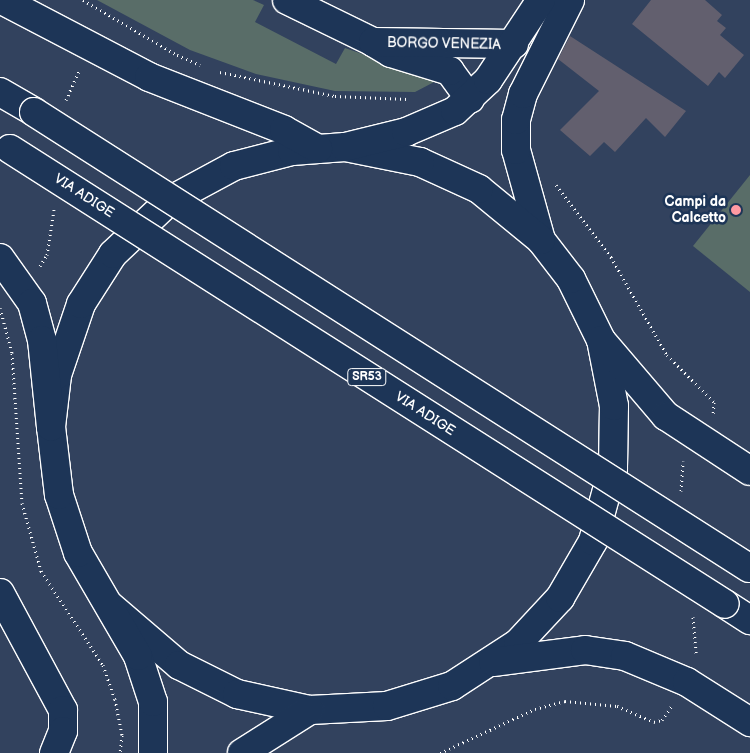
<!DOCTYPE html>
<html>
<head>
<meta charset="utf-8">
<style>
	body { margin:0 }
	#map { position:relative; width:750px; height:753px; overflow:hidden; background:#32425e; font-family:"Balsamiq Sans",sans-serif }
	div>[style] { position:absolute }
	.green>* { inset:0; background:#596d68 }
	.building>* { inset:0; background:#625f6e }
	.path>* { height:3px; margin-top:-1.5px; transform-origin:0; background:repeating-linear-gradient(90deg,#fff 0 1px,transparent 0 5px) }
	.roads { filter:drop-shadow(1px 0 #fff) drop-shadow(-1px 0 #fff) drop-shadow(0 1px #fff) drop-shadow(0 -1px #fff) }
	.minor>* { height:28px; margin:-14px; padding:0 14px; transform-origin:14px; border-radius:14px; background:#1d3557 }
	.major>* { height:28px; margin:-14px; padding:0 14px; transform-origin:14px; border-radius:14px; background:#1d3557 }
	.highway>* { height:28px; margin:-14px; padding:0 14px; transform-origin:14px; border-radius:14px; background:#1d3557 }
	.bridges { filter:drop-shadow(1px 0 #fff) drop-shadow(-1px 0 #fff) drop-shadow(0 1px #fff) drop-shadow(0 -1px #fff) }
	.highway-bridge>* { height:28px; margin:-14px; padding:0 14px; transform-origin:14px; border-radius:14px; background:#1d3557 }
	.dots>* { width:14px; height:14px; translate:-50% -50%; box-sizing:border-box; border:2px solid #1d3557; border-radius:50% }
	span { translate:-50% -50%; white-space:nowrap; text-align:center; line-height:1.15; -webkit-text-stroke:5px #1d3557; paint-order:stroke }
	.shield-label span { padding:1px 4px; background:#1d3557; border:1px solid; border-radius:4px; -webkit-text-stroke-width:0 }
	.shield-label { font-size:12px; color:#fff; font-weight:700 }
	.street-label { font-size:14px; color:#fff }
	.poi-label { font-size:14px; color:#fff; font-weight:700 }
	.right { translate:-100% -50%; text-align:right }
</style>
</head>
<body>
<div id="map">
	<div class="green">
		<i style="clip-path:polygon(97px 0,253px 0,264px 5px,255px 22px,336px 64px,345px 48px,438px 80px,415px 92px,335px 91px,256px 74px,190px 50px)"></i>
		<i style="clip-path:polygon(750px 175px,750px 292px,693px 246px)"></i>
	</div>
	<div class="building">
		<i style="clip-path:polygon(651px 0,705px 0,722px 15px,717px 21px,726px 28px,720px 35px,744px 55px,725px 78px,719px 72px,708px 86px,632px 24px)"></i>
		<i style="clip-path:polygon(570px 36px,686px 111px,665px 137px,646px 118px,615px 152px,604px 142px,590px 156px,560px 130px,599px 91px,558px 59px)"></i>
	</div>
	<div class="path">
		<i style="left:83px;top:0;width:109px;rotate:30.3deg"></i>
		<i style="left:177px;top:55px;width:25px;rotate:23deg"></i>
		<i style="left:220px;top:72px;width:117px;rotate:11.8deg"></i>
		<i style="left:335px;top:96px;width:73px;rotate:2.4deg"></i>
		<i style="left:66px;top:100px;width:32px;rotate:-66deg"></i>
		<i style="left:556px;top:185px;width:91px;rotate:52.6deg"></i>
		<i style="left:611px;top:257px;width:113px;rotate:60.3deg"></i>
		<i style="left:667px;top:355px;width:66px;rotate:45deg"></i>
		<i style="left:714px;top:402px;width:13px;rotate:94deg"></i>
		<i style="left:40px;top:266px;width:13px;rotate:-58deg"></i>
		<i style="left:47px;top:255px;width:46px;rotate:-81.2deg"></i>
		<i style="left:0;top:308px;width:47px;rotate:75.1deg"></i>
		<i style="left:12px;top:353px;width:150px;rotate:86.2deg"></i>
		<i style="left:22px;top:503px;width:71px;rotate:74.4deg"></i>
		<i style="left:41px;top:571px;width:113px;rotate:56.6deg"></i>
		<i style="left:103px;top:665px;width:36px;rotate:71deg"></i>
		<i style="left:115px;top:699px;width:37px;rotate:79deg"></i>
		<i style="left:122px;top:735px;width:18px;rotate:96deg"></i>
		<i style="left:681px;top:491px;width:30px;rotate:-86deg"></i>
		<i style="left:693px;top:617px;width:38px;rotate:85deg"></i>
		<i style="left:440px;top:753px;width:105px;rotate:-24.9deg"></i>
		<i style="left:535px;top:709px;width:31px;rotate:-15deg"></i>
		<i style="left:565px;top:701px;width:52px;rotate:5.5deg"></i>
		<i style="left:617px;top:706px;width:40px;rotate:23.4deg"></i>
		<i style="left:654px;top:722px;width:8px;rotate:-14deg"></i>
		<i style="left:662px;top:720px;width:18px;rotate:-56deg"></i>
	</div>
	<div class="roads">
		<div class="minor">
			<i style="left:287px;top:0;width:96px;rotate:26deg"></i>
			<i style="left:470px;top:99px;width:34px;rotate:-126deg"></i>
			<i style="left:450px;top:71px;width:62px;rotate:-163deg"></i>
			<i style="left:391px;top:53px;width:21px;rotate:-149deg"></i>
			<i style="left:373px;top:42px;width:141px;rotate:0.8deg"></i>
			<i style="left:0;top:593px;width:133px;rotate:61.7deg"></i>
			<i style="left:63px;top:710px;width:21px;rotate:90deg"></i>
			<i style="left:63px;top:731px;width:24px;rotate:112deg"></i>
		</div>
		<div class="major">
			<i style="left:541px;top:240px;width:93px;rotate:-105.5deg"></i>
			<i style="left:516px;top:150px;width:30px;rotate:-90deg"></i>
			<i style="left:516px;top:120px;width:27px;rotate:-75deg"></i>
			<i style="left:523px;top:94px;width:105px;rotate:-63.4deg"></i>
			<i style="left:110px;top:606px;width:91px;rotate:40.5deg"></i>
			<i style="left:179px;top:665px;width:65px;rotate:26.6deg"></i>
			<i style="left:237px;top:694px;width:75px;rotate:12.4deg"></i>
			<i style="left:310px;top:710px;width:77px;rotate:-3deg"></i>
			<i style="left:387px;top:706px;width:68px;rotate:-17.1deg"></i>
			<i style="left:452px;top:686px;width:79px;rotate:-33.1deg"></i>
			<i style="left:518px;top:643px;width:62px;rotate:-47deg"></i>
			<i style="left:560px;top:598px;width:66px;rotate:-59.9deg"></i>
			<i style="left:593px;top:541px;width:76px;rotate:-74.7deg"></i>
			<i style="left:613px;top:468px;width:62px;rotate:-89.1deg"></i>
			<i style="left:614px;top:406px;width:67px;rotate:-101.1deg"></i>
			<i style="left:601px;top:340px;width:68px;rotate:-116.2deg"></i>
			<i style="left:571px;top:279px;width:49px;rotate:-127.6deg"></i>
			<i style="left:541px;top:240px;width:80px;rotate:-140.6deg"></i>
			<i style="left:479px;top:189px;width:65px;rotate:-155.4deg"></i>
			<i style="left:420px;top:162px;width:76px;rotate:-168.7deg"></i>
			<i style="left:153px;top:753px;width:51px;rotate:-90deg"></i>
			<i style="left:153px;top:702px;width:48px;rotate:-108.1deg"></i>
			<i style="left:138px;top:656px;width:119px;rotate:-120.2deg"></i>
			<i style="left:78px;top:553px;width:61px;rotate:-108.1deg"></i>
			<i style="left:59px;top:495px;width:68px;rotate:-96.7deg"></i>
			<i style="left:51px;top:427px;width:52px;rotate:-83.4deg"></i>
			<i style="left:57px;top:375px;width:75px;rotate:-71.3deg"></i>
			<i style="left:81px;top:304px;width:59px;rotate:-57.4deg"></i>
			<i style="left:113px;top:254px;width:77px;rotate:-43.4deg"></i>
			<i style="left:169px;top:201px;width:74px;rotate:-28.3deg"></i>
			<i style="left:234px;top:166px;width:60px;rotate:-14.5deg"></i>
			<i style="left:292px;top:151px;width:53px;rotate:-4.3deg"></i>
			<i style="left:345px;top:147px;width:63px;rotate:-13.8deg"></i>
			<i style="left:406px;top:132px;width:53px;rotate:-23.2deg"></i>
			<i style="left:455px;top:111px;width:45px;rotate:-43.2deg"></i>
			<i style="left:488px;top:80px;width:96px;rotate:-56.5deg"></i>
			<i style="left:242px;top:753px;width:80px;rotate:-32.3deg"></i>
		</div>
		<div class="highway">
			<i style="left:2px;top:0;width:166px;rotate:27.6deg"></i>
			<i style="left:149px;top:77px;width:145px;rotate:21.4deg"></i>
			<i style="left:284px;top:130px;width:39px;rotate:29deg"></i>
			<i style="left:0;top:92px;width:39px;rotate:30deg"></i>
			<i style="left:0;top:258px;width:55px;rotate:54.6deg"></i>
			<i style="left:32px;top:303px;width:38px;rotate:75deg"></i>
			<i style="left:42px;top:340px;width:87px;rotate:84.1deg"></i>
			<i style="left:601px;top:340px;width:100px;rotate:49.5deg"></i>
			<i style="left:666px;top:416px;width:100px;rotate:33.2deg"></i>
			<i style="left:725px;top:604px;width:30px;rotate:33deg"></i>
			<i style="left:493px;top:662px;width:93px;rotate:-7.4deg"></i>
			<i style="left:585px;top:650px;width:40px;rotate:8.5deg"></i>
			<i style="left:625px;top:656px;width:67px;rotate:22.8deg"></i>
			<i style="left:687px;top:682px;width:75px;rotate:32.4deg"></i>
		</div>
	</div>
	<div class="bridges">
		<div class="highway-bridge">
			<i style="left:34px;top:112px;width:848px;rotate:32.53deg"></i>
			<i style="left:10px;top:149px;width:847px;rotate:32.47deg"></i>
		</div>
	</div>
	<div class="dots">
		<i style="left:736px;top:210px;background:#ff9aa2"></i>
	</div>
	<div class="shield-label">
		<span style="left:367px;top:377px">SR53</span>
	</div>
	<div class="street-label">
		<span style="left:444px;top:44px;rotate:1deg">BORGO VENEZIA</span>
		<span style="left:84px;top:196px;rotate:33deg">VIA ADIGE</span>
		<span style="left:425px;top:414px;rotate:33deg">VIA ADIGE</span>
	</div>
	<div class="poi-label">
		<span class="right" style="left:726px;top:210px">Campi da<br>Calcetto</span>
	</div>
</div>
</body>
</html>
